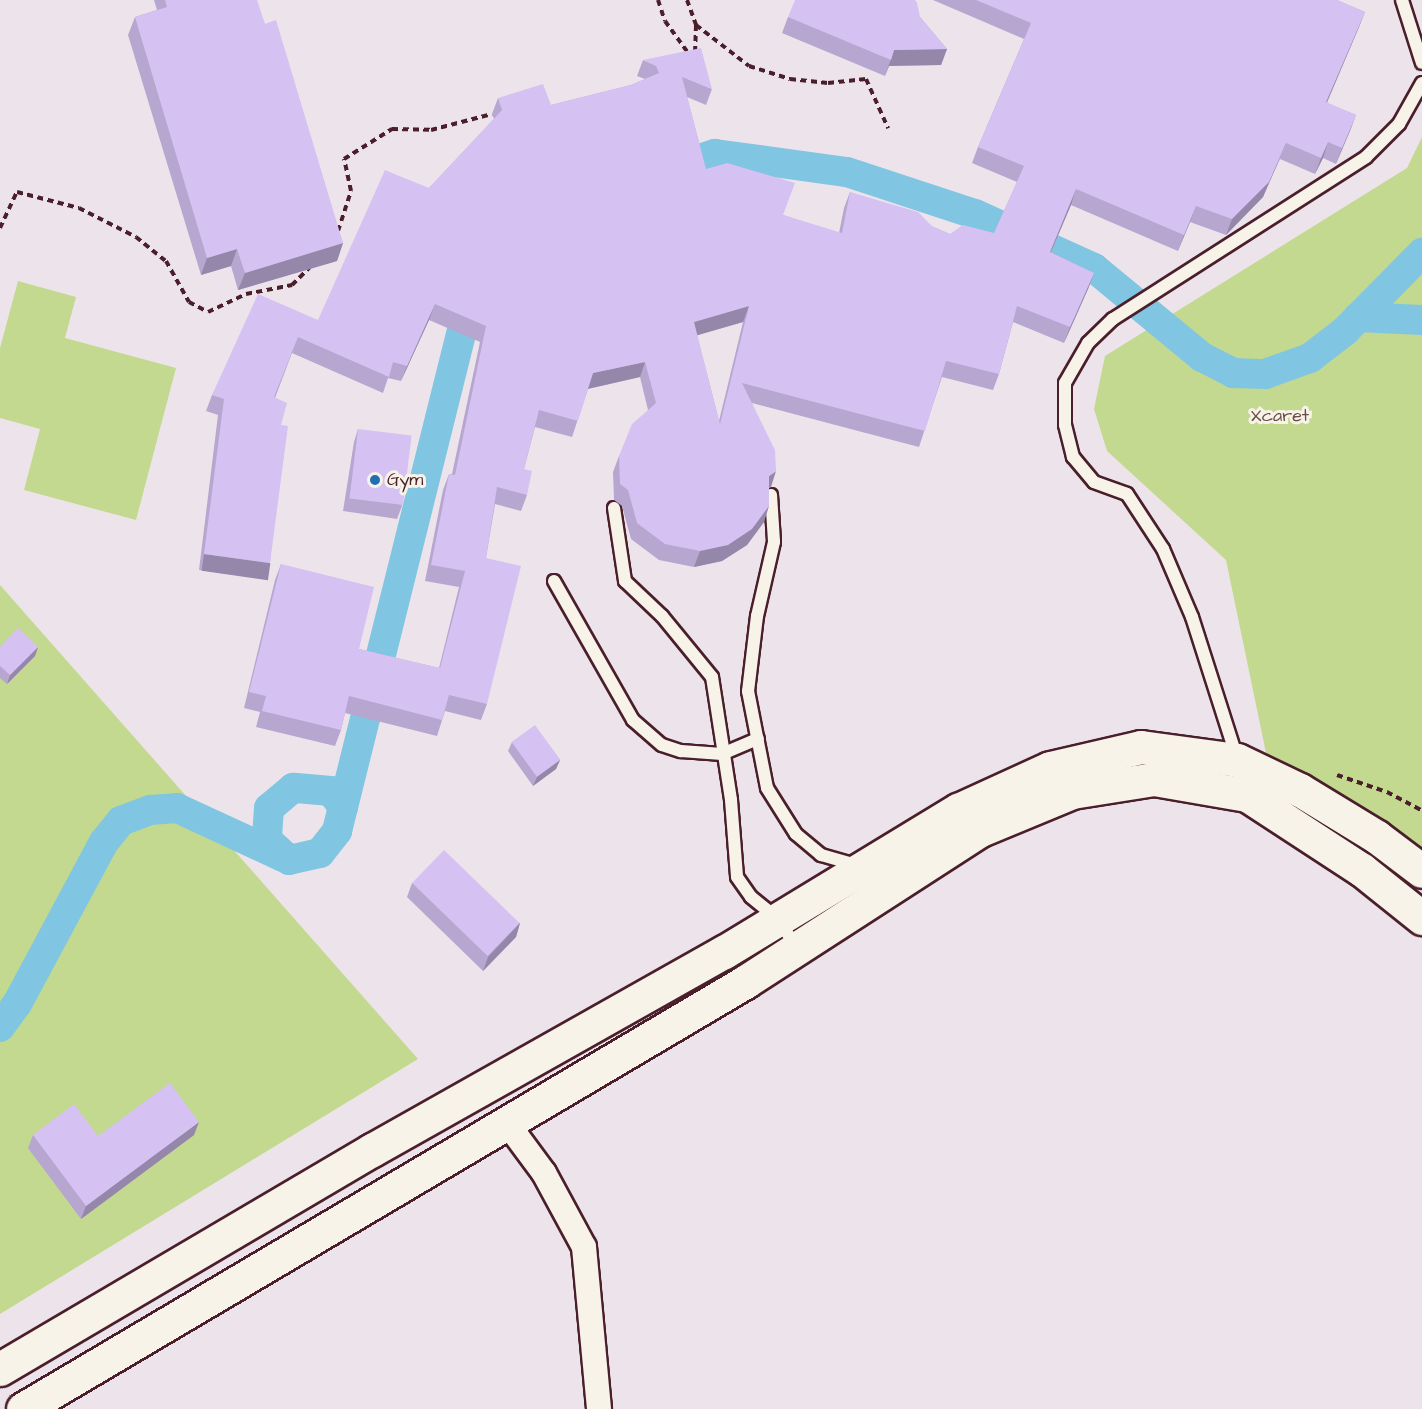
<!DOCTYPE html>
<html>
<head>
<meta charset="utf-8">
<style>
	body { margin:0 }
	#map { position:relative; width:1422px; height:1409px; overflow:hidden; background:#ede4eb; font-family:"Architects Daughter",sans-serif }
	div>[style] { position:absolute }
	.green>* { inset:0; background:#c2d98f }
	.canal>* { height:30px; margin:-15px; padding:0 15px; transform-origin:15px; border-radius:15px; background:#80c5e1 }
	.path>* { height:4px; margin-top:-2px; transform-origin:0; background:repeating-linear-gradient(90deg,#4a1f2b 0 6px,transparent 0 10.5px) }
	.roads { filter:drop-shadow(2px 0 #4a1f2b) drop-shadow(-2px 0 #4a1f2b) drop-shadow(0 2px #4a1f2b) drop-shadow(0 -2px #4a1f2b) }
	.lane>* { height:12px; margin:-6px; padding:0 6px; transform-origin:6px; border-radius:6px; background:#f7f3e8 }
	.street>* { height:24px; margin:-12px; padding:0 12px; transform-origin:12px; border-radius:12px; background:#f7f3e8 }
	.secondary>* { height:33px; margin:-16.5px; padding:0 16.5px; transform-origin:16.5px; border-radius:16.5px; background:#f7f3e8 }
	.wall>* { inset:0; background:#b7a6d0 }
	.shaded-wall>* { inset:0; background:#9587a9; transform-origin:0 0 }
	.building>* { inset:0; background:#d5c1f2; transform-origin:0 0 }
	.dots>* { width:16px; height:16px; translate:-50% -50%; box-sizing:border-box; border:3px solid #f7f3e8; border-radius:50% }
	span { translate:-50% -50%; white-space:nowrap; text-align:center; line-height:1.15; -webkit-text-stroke:6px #f7f3e8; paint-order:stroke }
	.park-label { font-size:18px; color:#684e44 }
	.poi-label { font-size:18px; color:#4a1f2b }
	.left { translate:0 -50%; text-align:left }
</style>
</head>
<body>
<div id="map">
	<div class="green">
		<i style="clip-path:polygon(1422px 137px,1422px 861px,1266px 753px,1226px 560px,1107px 451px,1094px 409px,1105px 356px,1407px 168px)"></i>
		<i style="clip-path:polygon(18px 281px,76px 297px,65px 338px,176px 368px,136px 520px,24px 490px,40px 429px,0 418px,0 348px)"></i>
		<i style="clip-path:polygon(0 585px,418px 1059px,0 1314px)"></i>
	</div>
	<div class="canal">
		<i style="left:666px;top:170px;width:52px;rotate:-18.1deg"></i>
		<i style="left:715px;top:154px;width:133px;rotate:7.8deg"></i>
		<i style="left:847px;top:172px;width:135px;rotate:18.2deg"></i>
		<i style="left:975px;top:214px;width:131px;rotate:24.4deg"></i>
		<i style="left:1094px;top:268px;width:140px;rotate:39.5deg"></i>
		<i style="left:1202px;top:357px;width:35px;rotate:27deg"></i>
		<i style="left:1233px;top:373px;width:32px;rotate:2deg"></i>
		<i style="left:1265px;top:374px;width:48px;rotate:-19.6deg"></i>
		<i style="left:1310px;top:358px;width:44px;rotate:-37.6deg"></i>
		<i style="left:1345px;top:331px;width:110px;rotate:-45.4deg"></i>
		<i style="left:1358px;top:317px;width:64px;rotate:2.7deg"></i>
		<i style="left:343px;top:807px;width:20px;rotate:-127deg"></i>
		<i style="left:331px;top:791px;width:38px;rotate:-175deg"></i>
		<i style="left:293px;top:788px;width:31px;rotate:140deg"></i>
		<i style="left:269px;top:808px;width:32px;rotate:94deg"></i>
		<i style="left:267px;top:840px;width:30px;rotate:42deg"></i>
		<i style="left:289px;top:860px;width:32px;rotate:-13deg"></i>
		<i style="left:320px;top:853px;width:28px;rotate:-52deg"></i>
		<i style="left:337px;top:831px;width:25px;rotate:-76deg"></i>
		<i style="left:343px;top:807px;width:529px;rotate:-75.99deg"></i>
		<i style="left:0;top:1027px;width:29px;rotate:-54deg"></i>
		<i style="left:17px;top:1004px;width:184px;rotate:-61.8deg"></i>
		<i style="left:104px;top:842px;width:27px;rotate:-51deg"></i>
		<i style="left:121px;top:821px;width:31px;rotate:-21deg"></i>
		<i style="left:150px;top:810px;width:27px;rotate:-4deg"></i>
		<i style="left:177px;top:808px;width:117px;rotate:24.8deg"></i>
	</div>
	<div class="path">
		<i style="left:658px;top:0;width:22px;rotate:72deg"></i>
		<i style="left:665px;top:21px;width:39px;rotate:54deg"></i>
		<i style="left:687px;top:0;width:27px;rotate:70deg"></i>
		<i style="left:696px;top:25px;width:26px;rotate:92deg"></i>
		<i style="left:696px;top:25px;width:67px;rotate:37.7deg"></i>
		<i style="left:749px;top:66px;width:43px;rotate:17.6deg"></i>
		<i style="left:790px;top:79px;width:38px;rotate:6deg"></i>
		<i style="left:828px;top:83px;width:38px;rotate:-6deg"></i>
		<i style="left:866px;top:79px;width:54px;rotate:65.8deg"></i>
		<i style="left:0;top:228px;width:40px;rotate:-65deg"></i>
		<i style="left:17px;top:192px;width:64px;rotate:14.5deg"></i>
		<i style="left:79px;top:208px;width:64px;rotate:27deg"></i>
		<i style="left:136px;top:237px;width:38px;rotate:39deg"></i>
		<i style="left:166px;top:261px;width:47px;rotate:60.7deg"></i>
		<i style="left:189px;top:302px;width:21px;rotate:28deg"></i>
		<i style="left:208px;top:312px;width:42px;rotate:-25.3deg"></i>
		<i style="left:246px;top:294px;width:47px;rotate:-11.1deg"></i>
		<i style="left:292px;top:285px;width:25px;rotate:-45deg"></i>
		<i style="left:338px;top:231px;width:42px;rotate:-72deg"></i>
		<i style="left:351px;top:191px;width:33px;rotate:-102deg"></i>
		<i style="left:344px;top:159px;width:57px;rotate:-32deg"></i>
		<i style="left:392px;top:129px;width:39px;rotate:1deg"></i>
		<i style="left:431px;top:130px;width:63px;rotate:-14.7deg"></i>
		<i style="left:1337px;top:775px;width:53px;rotate:18.8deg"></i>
		<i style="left:1387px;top:792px;width:40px;rotate:28deg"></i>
	</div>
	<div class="roads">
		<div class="lane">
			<i style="left:1402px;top:0;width:66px;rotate:72.4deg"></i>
			<i style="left:771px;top:495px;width:47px;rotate:86.3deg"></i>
			<i style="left:774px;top:542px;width:76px;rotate:102.9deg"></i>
			<i style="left:757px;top:616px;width:76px;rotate:96.8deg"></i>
			<i style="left:748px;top:691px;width:99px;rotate:78.9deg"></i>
			<i style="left:767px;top:788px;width:54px;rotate:57.8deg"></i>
			<i style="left:796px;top:834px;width:33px;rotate:40deg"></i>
			<i style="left:821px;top:855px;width:37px;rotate:16deg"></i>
			<i style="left:614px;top:508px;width:74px;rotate:81.4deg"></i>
			<i style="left:625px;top:581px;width:51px;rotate:43.4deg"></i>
			<i style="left:662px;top:616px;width:79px;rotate:50.7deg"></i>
			<i style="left:712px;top:677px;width:124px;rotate:81.2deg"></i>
			<i style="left:731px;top:800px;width:77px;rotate:85.5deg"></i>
			<i style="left:737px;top:877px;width:24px;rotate:55deg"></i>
			<i style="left:751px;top:897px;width:35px;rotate:39deg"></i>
			<i style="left:778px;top:919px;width:35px;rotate:57deg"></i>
			<i style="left:554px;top:581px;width:160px;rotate:60.4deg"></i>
			<i style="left:633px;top:720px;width:38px;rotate:41deg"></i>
			<i style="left:662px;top:745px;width:20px;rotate:18deg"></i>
			<i style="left:681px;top:751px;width:41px;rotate:4.2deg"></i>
			<i style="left:722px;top:754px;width:39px;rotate:-23deg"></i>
			<i style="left:1237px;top:758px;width:148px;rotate:-107.7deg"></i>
			<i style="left:1192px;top:617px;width:74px;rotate:-113.1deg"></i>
			<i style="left:1163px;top:549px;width:66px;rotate:-123.2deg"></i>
			<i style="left:1127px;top:494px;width:35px;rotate:-160deg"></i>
			<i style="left:1094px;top:482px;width:33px;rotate:-130deg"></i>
			<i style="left:1073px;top:457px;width:33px;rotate:-104deg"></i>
			<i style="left:1065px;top:425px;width:42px;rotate:-90deg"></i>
			<i style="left:1065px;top:383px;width:46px;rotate:-60.1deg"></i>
			<i style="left:1088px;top:343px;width:35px;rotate:-44deg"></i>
			<i style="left:1113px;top:319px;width:300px;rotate:-32.6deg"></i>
			<i style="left:1366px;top:157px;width:47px;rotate:-45deg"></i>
			<i style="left:1399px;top:124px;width:47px;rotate:-60.7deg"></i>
		</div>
		<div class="street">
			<i style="left:507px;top:1123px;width:62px;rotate:53.5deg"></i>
			<i style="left:544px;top:1173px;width:84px;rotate:61.6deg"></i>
			<i style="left:584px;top:1247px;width:163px;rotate:84.7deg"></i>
		</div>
		<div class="secondary">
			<i style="left:0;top:1369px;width:432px;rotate:-30.5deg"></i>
			<i style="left:372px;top:1150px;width:404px;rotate:-29.4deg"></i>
			<i style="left:724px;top:952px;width:274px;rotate:-31.3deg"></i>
			<i style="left:958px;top:810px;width:101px;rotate:-24.5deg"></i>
			<i style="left:1050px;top:768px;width:93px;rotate:-13deg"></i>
			<i style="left:1141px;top:747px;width:97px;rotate:7.7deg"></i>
			<i style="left:1237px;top:760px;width:70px;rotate:25.5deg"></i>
			<i style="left:1300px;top:790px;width:90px;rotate:31.4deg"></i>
			<i style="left:1377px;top:837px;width:56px;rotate:37.1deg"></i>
			<i style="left:23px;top:1409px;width:839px;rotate:-30.6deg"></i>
			<i style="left:745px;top:982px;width:278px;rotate:-32.9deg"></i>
			<i style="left:978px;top:831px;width:102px;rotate:-22.5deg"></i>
			<i style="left:1072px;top:792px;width:83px;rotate:-9deg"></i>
			<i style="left:1154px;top:779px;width:94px;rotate:9.8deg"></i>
			<i style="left:1247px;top:795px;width:137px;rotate:33.1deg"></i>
			<i style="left:1362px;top:870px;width:77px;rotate:38.7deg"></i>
		</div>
	</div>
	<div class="wall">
		<i style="clip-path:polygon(154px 0,236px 0,265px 24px,343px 243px,337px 261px,238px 290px,231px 266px,201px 275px,128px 35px,135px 17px,157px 10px)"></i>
		<i style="clip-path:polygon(evenodd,933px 0,1337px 0,1365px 12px,1359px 27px,1327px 103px,1356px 115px,1336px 164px,1323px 158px,1315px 174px,1280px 159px,1263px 197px,1226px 235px,1190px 222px,1178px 251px,1071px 205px,1051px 252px,1094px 273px,1088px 289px,1064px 343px,1013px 322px,999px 374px,993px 390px,942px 377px,919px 447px,752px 403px,771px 487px,769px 488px,764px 522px,747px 545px,722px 561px,694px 567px,659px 560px,631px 539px,622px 506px,614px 500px,613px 472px,619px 456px,648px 410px,640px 377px,588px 389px,572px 437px,535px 427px,524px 469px,527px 495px,521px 511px,495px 504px,486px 558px,487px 704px,481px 720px,445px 711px,437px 736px,345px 713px,341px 730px,335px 746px,256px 727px,260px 712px,244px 708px,275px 580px,281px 564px,359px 649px,439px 668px,459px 587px,425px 581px,443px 490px,449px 474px,452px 474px,480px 342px,429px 320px,401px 381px,388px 378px,383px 393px,292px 353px,275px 398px,281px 425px,270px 563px,265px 579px,199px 570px,218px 415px,206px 411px,212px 395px,318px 320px,429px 188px,494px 119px,492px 114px,498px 98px,551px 105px,631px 85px,645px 79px,637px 76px,643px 60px,712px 89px,706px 105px,687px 97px,706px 169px,783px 215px,839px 233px,844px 208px,850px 192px,950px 234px,994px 233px,1017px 182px,972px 163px,978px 147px,1024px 39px,933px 0,743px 322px,719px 421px,697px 335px,743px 322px)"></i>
		<i style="clip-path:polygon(788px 17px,920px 17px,947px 49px,941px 65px,889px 66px,885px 76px,782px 33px)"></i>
		<i style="clip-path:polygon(358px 429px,402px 506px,397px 519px,343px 511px,354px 442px)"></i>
		<i style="clip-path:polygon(0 647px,38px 647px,35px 656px,7px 684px,0 678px)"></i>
		<i style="clip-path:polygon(512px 742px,560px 760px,556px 769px,533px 786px,508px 751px)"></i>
		<i style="clip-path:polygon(412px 883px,520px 923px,516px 937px,483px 971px,407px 897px)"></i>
		<i style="clip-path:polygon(33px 1135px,98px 1136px,194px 1135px,81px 1219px,28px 1148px)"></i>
	</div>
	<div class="shaded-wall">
		<i style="clip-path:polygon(1365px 12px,1359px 27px,1320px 118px,1326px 102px)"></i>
		<i style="clip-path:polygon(947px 49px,941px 65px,889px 66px,885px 76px,894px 50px)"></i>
		<i style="clip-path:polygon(1356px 115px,1350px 131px,1336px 164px,1342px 148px)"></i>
		<i style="clip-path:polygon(1328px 142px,1323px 158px,1315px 174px,1321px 158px)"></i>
		<i style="clip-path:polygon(1286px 143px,1263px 197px,1226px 235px,1232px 219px)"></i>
		<i style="clip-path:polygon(1076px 189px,1071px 205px,1044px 268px,1050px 252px)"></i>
		<i style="clip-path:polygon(1196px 206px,1190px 222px,1178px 251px,1184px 235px)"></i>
		<i style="clip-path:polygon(343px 243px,337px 261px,238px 290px,245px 273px)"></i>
		<i style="clip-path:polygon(237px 249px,231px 266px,201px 275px,207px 258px)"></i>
		<i style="clip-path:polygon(1094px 273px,1088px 289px,1064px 343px,1070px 327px)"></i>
		<i style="clip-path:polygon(435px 304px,429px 320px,401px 381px,407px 366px)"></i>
		<i style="clip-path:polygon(749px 306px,743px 322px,688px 338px,694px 322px)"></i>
		<i style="clip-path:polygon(645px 362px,640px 377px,587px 389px,593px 373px)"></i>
		<i style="clip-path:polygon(776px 471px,771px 487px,763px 492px,769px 476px)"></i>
		<i style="clip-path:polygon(769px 506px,764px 522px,747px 545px,722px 561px,694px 567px,700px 551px)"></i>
		<i style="left:204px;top:554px;width:67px;height:17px;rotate:8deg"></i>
		<i style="clip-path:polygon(38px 647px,35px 656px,7px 684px,10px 675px)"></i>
		<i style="clip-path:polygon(560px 760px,556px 769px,533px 786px,537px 777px)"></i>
		<i style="clip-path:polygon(520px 923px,516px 937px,483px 971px,488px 957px)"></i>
		<i style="clip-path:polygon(199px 1122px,194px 1135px,81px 1219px,86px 1206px)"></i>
	</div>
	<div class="building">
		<i style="clip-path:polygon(165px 0,257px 0,265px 24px,276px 20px,343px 243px,245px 273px,237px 249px,207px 258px,135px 17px,167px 7px)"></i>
		<i style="clip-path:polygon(795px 0,915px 0,917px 3px,920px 17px,947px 49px,894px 50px,891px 60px,788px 17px)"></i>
		<i style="clip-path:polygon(evenodd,976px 0,1337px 0,1365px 12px,1326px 102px,1356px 115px,1342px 148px,1328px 142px,1321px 158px,1286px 143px,1269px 182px,1232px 219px,1196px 206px,1184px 235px,1076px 189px,1050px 252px,1094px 273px,1070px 327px,1017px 306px,999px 374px,946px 361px,925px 431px,742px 383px,775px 450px,776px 471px,769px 476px,769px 506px,752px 529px,728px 545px,700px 551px,665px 544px,637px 523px,628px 490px,620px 484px,619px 456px,632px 424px,656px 403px,645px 362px,593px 373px,578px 421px,539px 410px,524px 469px,532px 471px,527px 495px,497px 487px,486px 558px,521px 566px,487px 704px,449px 695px,442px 720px,349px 696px,341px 730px,262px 711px,266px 696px,249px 692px,281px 564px,374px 587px,359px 649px,440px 668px,465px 571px,431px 565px,449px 474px,455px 475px,486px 326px,435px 304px,407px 366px,393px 362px,389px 377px,298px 337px,274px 397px,287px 403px,281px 425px,288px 426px,270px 563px,204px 554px,224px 399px,212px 395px,258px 294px,318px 320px,385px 170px,429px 188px,502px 110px,498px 98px,543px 84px,551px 105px,631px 85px,659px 73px,656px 66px,643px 60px,701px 48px,712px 89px,682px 77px,706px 169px,727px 163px,795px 183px,783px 215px,842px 233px,850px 192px,918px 212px,933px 227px,950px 234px,963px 225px,994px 233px,1024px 166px,978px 147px,1031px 23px,976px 0,749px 306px,720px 424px,694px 322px,749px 306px)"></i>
		<i style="left:358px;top:429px;width:54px;height:70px;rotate:7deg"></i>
		<i style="clip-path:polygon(18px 628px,38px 647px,10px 675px,0 666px,0 647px)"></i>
		<i style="left:535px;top:725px;width:43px;height:29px;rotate:54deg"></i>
		<i style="left:444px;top:850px;width:105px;height:46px;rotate:44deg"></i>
		<i style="clip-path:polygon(170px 1083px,199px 1122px,86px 1206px,33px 1135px,74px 1104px,98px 1136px)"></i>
	</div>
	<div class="dots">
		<i style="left:375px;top:480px;background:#1f6fb2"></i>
	</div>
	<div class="park-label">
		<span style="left:1280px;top:416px">Xcaret</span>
	</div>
	<div class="poi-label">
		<span class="left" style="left:387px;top:480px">Gym</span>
	</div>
</div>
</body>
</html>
